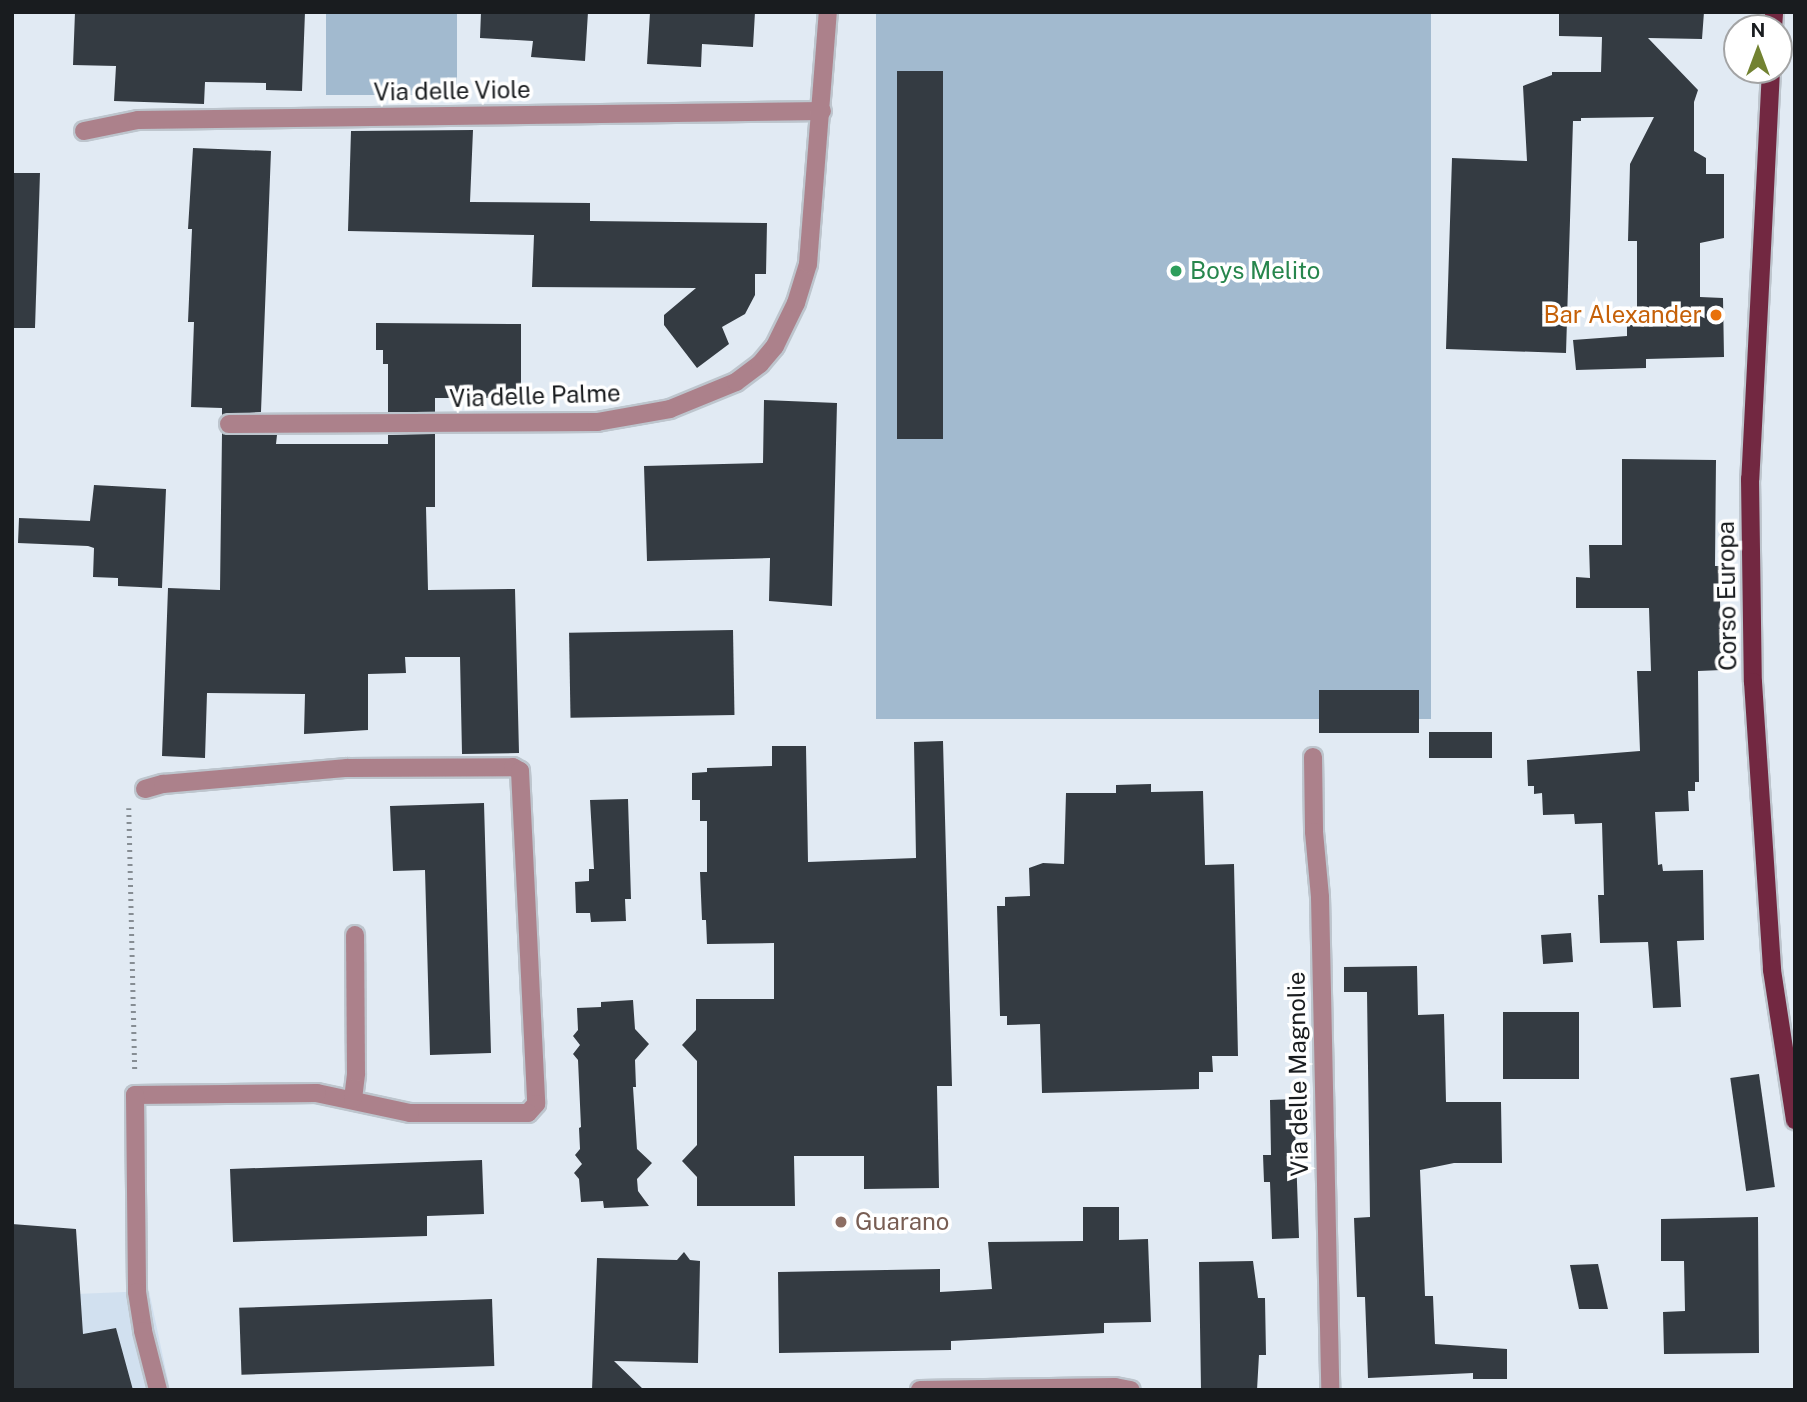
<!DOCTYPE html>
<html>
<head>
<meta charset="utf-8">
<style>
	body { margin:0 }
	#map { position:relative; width:1807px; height:1402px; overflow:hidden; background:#e1eaf3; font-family:"Public Sans",sans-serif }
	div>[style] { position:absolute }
	.built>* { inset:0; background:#d1e0ef }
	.green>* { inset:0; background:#a2bacf; transform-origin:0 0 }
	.building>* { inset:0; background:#343b42; transform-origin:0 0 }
	.path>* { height:4.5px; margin-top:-2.25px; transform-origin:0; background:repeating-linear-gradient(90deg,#868d93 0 2px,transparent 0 7px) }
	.roads { filter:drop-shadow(2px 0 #bdc5cd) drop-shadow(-2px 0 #bdc5cd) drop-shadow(0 2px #bdc5cd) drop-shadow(0 -2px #bdc5cd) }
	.minor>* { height:18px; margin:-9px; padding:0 9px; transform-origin:9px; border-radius:9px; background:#ac818b }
	.major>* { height:18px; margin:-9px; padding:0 9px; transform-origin:9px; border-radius:9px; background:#722841 }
	.dots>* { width:19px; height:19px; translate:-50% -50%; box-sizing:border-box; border:4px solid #fff; border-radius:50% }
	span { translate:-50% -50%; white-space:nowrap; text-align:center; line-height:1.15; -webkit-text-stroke:7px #fff; paint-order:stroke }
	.street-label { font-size:24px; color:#191c1f }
	.leisure-label { font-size:24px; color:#27864d }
	.left { translate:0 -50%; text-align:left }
	.food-label { font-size:24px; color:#c56008 }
	.right { translate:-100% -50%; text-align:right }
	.education-label { font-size:24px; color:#785e54 }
	.frame { position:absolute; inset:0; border:14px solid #191c1f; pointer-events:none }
	.north { position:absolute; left:1723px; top:14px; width:70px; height:70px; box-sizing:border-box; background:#fff; border:2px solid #a3a4a5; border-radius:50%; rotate:0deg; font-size:19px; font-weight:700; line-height:28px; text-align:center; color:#191c1f }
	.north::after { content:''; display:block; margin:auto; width:24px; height:32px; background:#728231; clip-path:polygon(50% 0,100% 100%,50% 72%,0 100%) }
</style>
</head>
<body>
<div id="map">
	<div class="built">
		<i style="clip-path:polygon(149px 1291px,170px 1390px,12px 1390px,76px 1294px)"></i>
	</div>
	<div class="green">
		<i style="left:326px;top:12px;width:131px;height:83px"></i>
		<i style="left:876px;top:12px;width:555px;height:707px"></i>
	</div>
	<div class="building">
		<i style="clip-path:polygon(75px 12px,305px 12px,302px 91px,266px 90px,266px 83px,205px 82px,204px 104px,114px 101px,116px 66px,73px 65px)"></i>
		<i style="clip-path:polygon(481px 12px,588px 12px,585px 61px,531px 57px,533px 41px,480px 38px)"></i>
		<i style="clip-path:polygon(650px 12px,755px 12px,753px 47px,702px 44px,701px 67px,647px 64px)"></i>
		<i style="clip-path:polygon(1559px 12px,1704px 12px,1702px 39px,1648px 38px,1698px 90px,1694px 102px,1694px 151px,1706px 158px,1706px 174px,1724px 174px,1724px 238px,1700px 243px,1700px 297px,1723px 298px,1724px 357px,1646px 359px,1646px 368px,1576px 370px,1573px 340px,1627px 336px,1627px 317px,1637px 317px,1637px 241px,1628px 241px,1630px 164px,1654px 117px,1581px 118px,1581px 121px,1573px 121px,1566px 353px,1446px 349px,1452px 158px,1527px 161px,1523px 86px,1552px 75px,1552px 72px,1601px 72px,1602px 37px,1559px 36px)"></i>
		<i style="left:897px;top:71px;width:46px;height:368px"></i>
		<i style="clip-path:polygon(473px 130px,470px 202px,590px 203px,590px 221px,767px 223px,766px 274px,755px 274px,755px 295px,745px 314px,722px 327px,729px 344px,697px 368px,664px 325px,664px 315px,696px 288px,532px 287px,534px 235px,348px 231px,351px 131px)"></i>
		<i style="clip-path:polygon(193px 148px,271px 151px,261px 412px,222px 415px,222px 408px,191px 407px,194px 322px,188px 322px,192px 229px,188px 229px)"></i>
		<i style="clip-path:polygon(12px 173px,40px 173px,35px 328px,12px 328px)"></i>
		<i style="clip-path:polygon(376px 323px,521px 324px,521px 398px,435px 398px,435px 412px,388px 412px,388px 364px,383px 364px,383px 350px,376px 350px)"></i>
		<i style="clip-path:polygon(764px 400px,837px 403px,832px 606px,769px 601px,770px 558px,647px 561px,644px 466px,763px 463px)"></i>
		<i style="clip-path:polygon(222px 433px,277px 435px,276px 444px,388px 444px,388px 435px,435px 434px,435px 507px,426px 507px,428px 590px,515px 589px,519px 753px,462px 754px,460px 657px,405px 657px,406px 673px,368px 674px,368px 730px,304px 734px,305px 694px,207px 693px,205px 758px,162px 756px,168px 588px,220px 590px)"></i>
		<i style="clip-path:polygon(1622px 459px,1716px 460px,1715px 566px,1719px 566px,1722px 670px,1698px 671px,1699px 782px,1695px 782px,1695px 791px,1688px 791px,1689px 811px,1655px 812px,1658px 865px,1662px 864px,1663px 871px,1703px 870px,1704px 940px,1677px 941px,1681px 1007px,1653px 1008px,1648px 942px,1600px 943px,1598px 895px,1604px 895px,1602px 823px,1575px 824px,1574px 814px,1543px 815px,1542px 793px,1534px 794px,1534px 786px,1528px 786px,1527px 760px,1640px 751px,1637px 671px,1651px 671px,1649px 608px,1576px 608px,1576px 577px,1590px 578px,1589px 545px,1622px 545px)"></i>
		<i style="clip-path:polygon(94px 485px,166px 489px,162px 588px,118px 586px,118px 578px,93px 577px,94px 548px,88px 546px,18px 543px,19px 518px,90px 521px)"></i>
		<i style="left:733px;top:630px;width:85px;height:164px;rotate:89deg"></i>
		<i style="left:1319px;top:690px;width:100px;height:43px"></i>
		<i style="left:1429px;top:732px;width:63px;height:26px"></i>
		<i style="clip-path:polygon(943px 741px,952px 1086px,937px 1086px,939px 1188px,864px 1189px,864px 1156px,794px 1156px,795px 1206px,697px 1206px,697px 1177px,682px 1161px,697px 1145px,697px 1061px,682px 1045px,696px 1030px,696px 999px,774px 999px,774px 943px,707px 944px,706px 920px,702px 920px,700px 872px,707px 872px,707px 821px,700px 821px,700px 800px,692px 800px,692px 773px,707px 772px,707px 768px,772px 766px,772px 746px,806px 746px,808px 862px,916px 858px,914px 742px)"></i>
		<i style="clip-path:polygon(1151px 784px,1151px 792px,1203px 791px,1205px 865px,1234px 864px,1238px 1056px,1212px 1056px,1213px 1072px,1199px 1072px,1199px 1089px,1042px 1093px,1040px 1024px,1007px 1025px,1007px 1016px,1000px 1016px,997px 906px,1005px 906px,1005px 897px,1030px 896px,1029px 868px,1043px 863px,1064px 864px,1066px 793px,1116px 793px,1116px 785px)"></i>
		<i style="clip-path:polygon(628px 799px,631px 899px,625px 899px,626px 921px,591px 922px,590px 913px,576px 913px,575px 882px,589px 881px,589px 869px,594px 869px,590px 800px)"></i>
		<i style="clip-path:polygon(484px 803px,491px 1053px,430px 1055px,425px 870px,393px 871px,390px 806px)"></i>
		<i style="left:1571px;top:933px;width:29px;height:30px;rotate:86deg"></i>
		<i style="clip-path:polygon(1417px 966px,1418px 1015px,1444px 1014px,1446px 1102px,1501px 1102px,1502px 1163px,1454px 1163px,1420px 1170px,1425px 1296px,1433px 1296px,1435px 1344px,1507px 1349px,1507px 1379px,1473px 1379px,1473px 1373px,1368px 1378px,1365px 1297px,1357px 1297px,1354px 1218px,1370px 1217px,1367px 992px,1344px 992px,1344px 967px)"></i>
		<i style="clip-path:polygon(633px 1000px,635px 1029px,649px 1044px,635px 1060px,636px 1087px,633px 1087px,637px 1149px,652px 1163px,637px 1179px,638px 1191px,649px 1206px,604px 1208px,603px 1201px,581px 1202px,579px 1179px,574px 1173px,582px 1164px,575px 1155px,580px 1149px,579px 1128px,581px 1127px,578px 1060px,573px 1054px,580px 1045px,573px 1036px,578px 1030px,577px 1008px,601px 1007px,601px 1002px)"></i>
		<i style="left:1579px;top:1012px;width:67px;height:76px;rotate:90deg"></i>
		<i style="left:1759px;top:1074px;width:114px;height:29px;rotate:82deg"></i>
		<i style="clip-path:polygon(1294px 1099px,1299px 1238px,1272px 1239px,1270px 1182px,1264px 1182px,1263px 1155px,1271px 1155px,1270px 1100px)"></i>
		<i style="clip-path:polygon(482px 1160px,484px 1214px,427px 1216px,427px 1236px,233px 1242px,230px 1169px)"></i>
		<i style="clip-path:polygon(1083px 1207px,1119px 1207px,1119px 1240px,1148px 1239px,1151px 1322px,1104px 1323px,1104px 1333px,951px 1341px,951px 1350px,779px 1353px,778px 1272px,940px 1269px,940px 1292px,992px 1289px,988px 1242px,1083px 1241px)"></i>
		<i style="clip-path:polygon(1758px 1217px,1759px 1353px,1664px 1354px,1663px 1312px,1685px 1311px,1684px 1261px,1661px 1261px,1661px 1219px)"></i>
		<i style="clip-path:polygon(12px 1224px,76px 1229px,83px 1334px,116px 1328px,133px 1390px,12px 1390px)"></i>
		<i style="clip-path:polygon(684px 1252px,690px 1260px,700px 1261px,698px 1363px,614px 1361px,644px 1390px,592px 1390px,597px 1258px,677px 1260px)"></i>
		<i style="clip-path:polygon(1253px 1261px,1258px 1298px,1265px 1298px,1266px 1355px,1259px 1355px,1257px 1390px,1201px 1390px,1199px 1262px)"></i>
		<i style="clip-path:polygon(1598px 1264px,1608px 1309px,1579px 1309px,1570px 1265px)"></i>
		<i style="left:492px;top:1299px;width:67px;height:253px;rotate:88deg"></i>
	</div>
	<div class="path">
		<i style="left:129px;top:808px;width:264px;rotate:88.7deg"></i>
	</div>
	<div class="roads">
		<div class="minor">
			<i style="left:84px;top:131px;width:55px;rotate:-11.5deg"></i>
			<i style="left:138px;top:120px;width:684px;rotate:-0.75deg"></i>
			<i style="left:229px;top:424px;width:368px;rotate:-0.3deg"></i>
			<i style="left:597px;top:422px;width:74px;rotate:-10.1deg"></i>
			<i style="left:670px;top:409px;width:71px;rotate:-22.2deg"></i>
			<i style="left:736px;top:382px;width:30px;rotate:-37deg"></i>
			<i style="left:760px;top:364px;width:23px;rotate:-50deg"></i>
			<i style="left:775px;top:346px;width:48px;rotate:-64deg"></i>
			<i style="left:796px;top:303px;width:41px;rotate:-72.9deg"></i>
			<i style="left:808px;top:264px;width:253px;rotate:-85.5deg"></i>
			<i style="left:1313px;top:757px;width:75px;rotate:89.2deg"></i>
			<i style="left:1314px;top:832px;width:65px;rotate:84.7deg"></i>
			<i style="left:1320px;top:897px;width:493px;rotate:88.8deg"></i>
			<i style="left:145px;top:789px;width:19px;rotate:-16deg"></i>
			<i style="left:163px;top:784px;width:185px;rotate:-5deg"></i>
			<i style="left:347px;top:768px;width:166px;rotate:-0.3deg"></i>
			<i style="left:513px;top:767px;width:8px;rotate:30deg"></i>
			<i style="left:520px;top:771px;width:333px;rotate:87.2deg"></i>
			<i style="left:536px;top:1104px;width:12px;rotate:132deg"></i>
			<i style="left:528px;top:1113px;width:118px;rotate:180deg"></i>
			<i style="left:410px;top:1113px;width:95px;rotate:-167.9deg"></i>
			<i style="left:317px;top:1093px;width:182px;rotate:179.4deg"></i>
			<i style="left:135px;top:1095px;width:197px;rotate:89.4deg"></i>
			<i style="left:137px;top:1292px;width:39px;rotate:81deg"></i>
			<i style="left:143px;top:1331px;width:61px;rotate:75.7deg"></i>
			<i style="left:353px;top:1099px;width:26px;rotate:-83deg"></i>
			<i style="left:356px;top:1073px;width:138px;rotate:-90.4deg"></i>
			<i style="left:920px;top:1390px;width:195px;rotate:-0.9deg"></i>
			<i style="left:1115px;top:1387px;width:16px;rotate:11deg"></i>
		</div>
		<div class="major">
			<i style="left:1773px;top:28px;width:16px;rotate:-86deg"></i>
			<i style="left:1771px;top:70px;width:410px;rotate:92.9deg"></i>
			<i style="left:1750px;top:479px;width:203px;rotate:89.2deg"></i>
			<i style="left:1753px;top:682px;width:289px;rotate:86.2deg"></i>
			<i style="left:1772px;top:970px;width:152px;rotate:81.3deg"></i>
		</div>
	</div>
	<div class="dots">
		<i style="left:1176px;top:271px;background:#2e9e5b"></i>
		<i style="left:1716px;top:315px;background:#e8710a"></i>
		<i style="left:841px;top:1222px;background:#8d6e63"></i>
	</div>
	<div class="street-label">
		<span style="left:452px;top:91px;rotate:-1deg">Via delle Viole</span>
		<span style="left:535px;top:396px;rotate:-2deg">Via delle Palme</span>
		<span style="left:1727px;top:596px;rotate:-91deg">Corso Europa</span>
		<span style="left:1298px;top:1074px;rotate:-91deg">Via delle Magnolie</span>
	</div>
	<div class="leisure-label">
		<span class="left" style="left:1190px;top:271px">Boys Melito</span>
	</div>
	<div class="food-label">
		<span class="right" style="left:1702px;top:315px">Bar Alexander</span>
	</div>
	<div class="education-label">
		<span class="left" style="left:855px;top:1222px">Guarano</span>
	</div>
	<div class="frame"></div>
	<div class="north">N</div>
</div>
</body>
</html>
